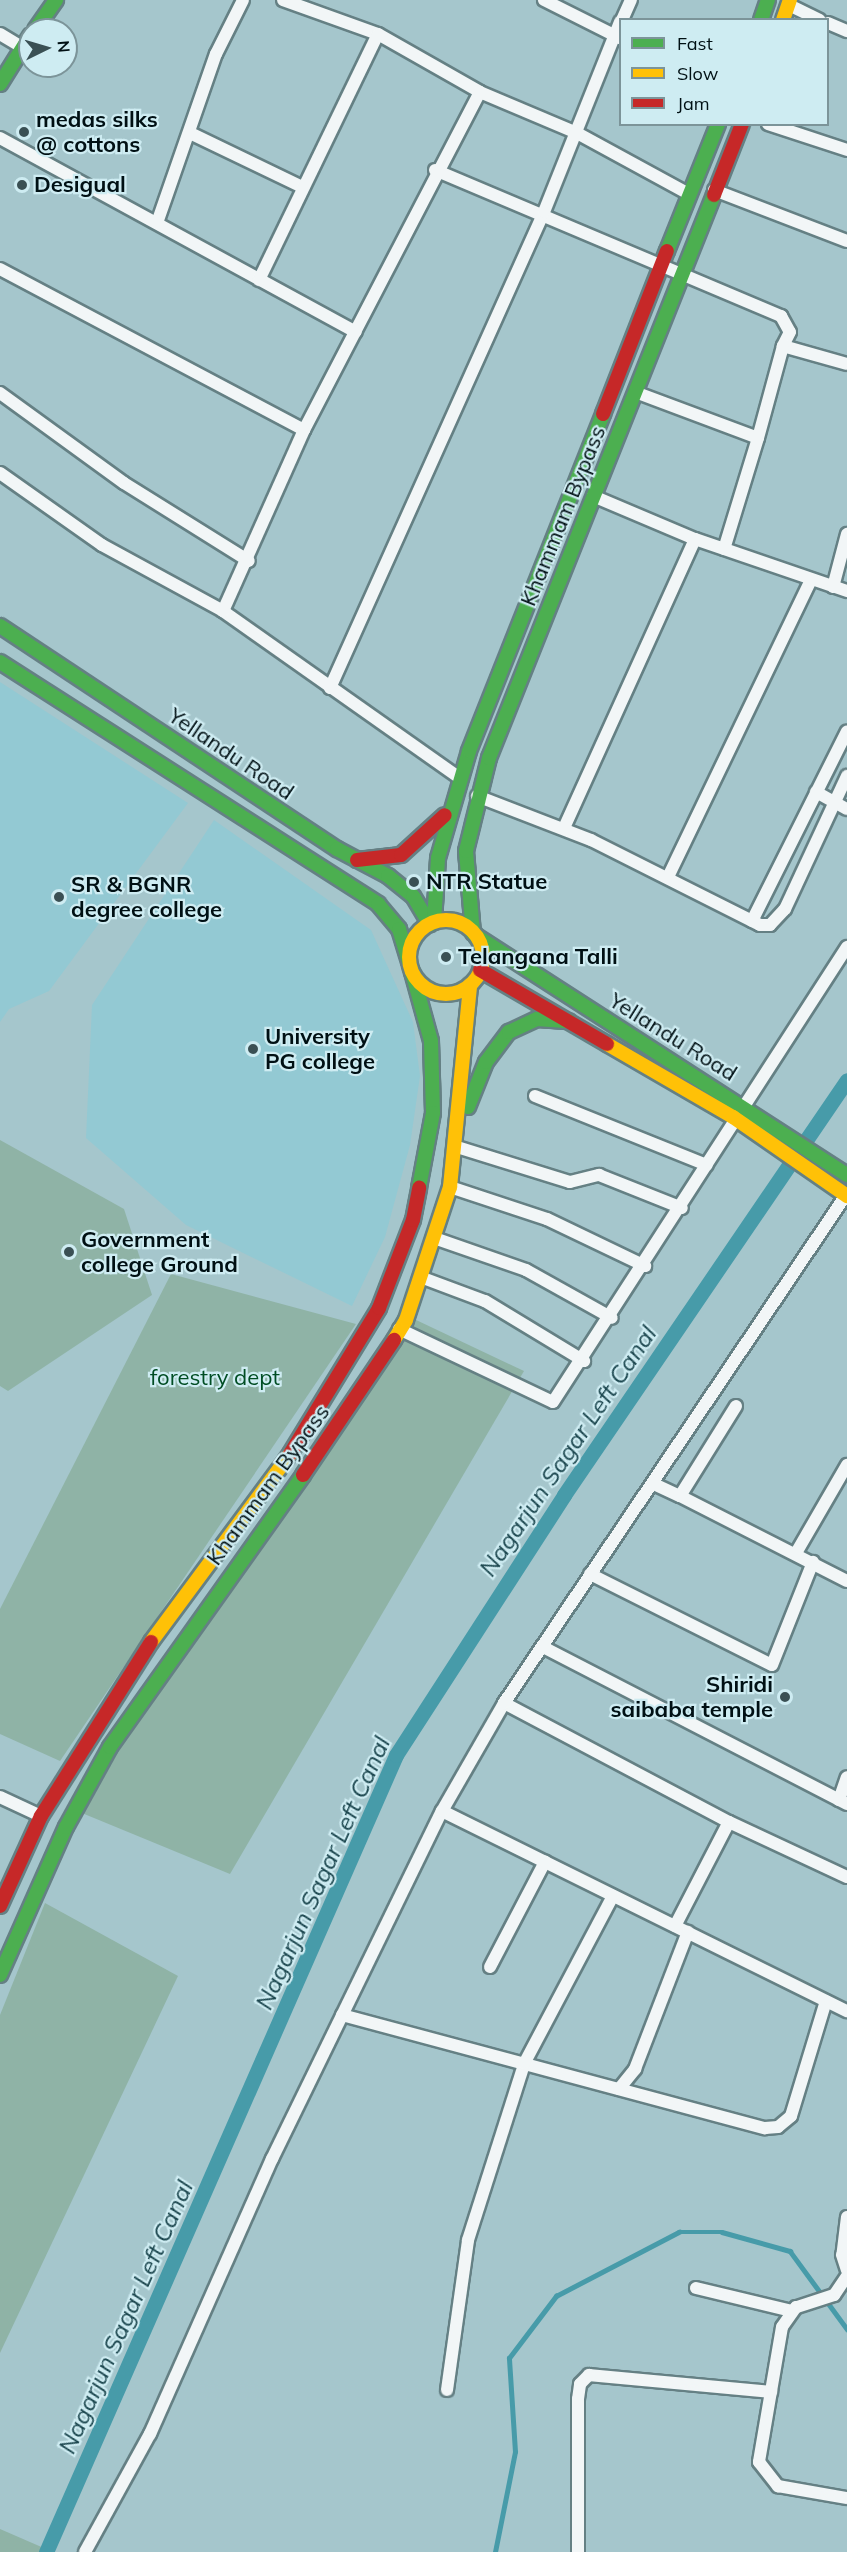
<!DOCTYPE html>
<html>
<head>
<meta charset="utf-8">
<style>
	body { margin:0 }
	#map { position:relative; width:847px; height:2552px; overflow:hidden; background:#a5c6cc; font-family:Mulish,sans-serif }
	div>[style] { position:absolute }
	.built>* { inset:0; background:#93c9d3 }
	.green>* { inset:0; background:#8fb3a6 }
	.stream>* { height:4.5px; margin:-2.25px; padding:0 2.25px; transform-origin:2.25px; border-radius:2.25px; background:#479ba9 }
	.canal>* { height:15px; margin:-7.5px; padding:0 7.5px; transform-origin:7.5px; border-radius:7.5px; background:#479ba9 }
	.roads { filter:drop-shadow(2px 0 #658084) drop-shadow(-2px 0 #658084) drop-shadow(0 2px #658084) drop-shadow(0 -2px #658084) }
	.street>* { height:12px; margin:-6px; padding:0 6px; transform-origin:6px; border-radius:6px; background:#f2f6f7 }
	.fast>* { height:14px; margin:-7px; padding:0 7px; transform-origin:7px; border-radius:7px; background:#4caf50 }
	.slow>* { height:14px; margin:-7px; padding:0 7px; transform-origin:7px; border-radius:7px; background:#ffc107 }
	.slow>.ring { margin:-7px; padding:0; box-sizing:content-box; background:none; border:14px solid #ffc107; border-radius:50% }
	.jam>* { height:14px; margin:-7px; padding:0 7px; transform-origin:7px; border-radius:7px; background:#c62828 }
	.dots>* { width:16px; height:16px; translate:-50% -50%; box-sizing:border-box; border:3px solid #ceecf2; border-radius:50% }
	span { translate:-50% -50%; white-space:nowrap; text-align:center; line-height:1.15; -webkit-text-stroke:4.5px #ceecf2; paint-order:stroke }
	.poi-label { font-size:22px; color:#001014; font-weight:700 }
	.left { translate:0 -50%; text-align:left }
	.right { translate:-100% -50%; text-align:right }
	.street-label { font-size:22px; color:#001014 }
	.park-label { font-size:22px; color:#004d23 }
	.water-label { font-size:24px; color:#1b464e; font-style:italic }
	.legend { position:absolute; left:619px; top:18px; width:210px; height:108px; box-sizing:border-box; background:#ceecf2; border:2px solid #7c9499; margin:0; padding:8px 10px; list-style:none; font-size:18px; color:#001014 }
	.legend li { display:flex; align-items:center; gap:12px; height:30px }
	.legend b { width:30px; border:2px solid #7c9499 }
	.north { position:absolute; left:18px; top:18px; width:60px; height:60px; box-sizing:border-box; background:#ceecf2; border:2px solid #7c9499; border-radius:50%; rotate:85deg; font-size:16px; font-weight:700; line-height:24px; text-align:center; color:#001014 }
	.north::after { content:''; display:block; margin:auto; width:21px; height:27px; background:#3a5054; clip-path:polygon(50% 0,100% 100%,50% 72%,0 100%) }
</style>
</head>
<body>
<div id="map">
	<div class="built">
		<i style="clip-path:polygon(0 682px,188px 803px,49px 991px,9px 1009px,0 1022px)"></i>
		<i style="clip-path:polygon(214px 820px,371px 930px,413px 1022px,420px 1076px,410px 1145px,385px 1237px,352px 1306px,186px 1225px,86px 1138px,92px 1005px)"></i>
	</div>
	<div class="green">
		<i style="clip-path:polygon(0 1140px,124px 1209px,152px 1295px,8px 1391px,0 1386px)"></i>
		<i style="clip-path:polygon(171px 1274px,356px 1324px,60px 1761px,0 1734px,0 1609px)"></i>
		<i style="clip-path:polygon(414px 1319px,524px 1371px,230px 1874px,77px 1811px)"></i>
		<i style="clip-path:polygon(45px 1903px,178px 1976px,0 2353px,0 2015px)"></i>
		<i style="clip-path:polygon(0 2529px,53px 2552px,0 2552px)"></i>
	</div>
	<div class="stream">
		<i style="left:495px;top:2552px;width:102px;rotate:-78.7deg"></i>
		<i style="left:515px;top:2452px;width:94px;rotate:-93.7deg"></i>
		<i style="left:509px;top:2358px;width:78px;rotate:-52.8deg"></i>
		<i style="left:556px;top:2296px;width:139px;rotate:-27.5deg"></i>
		<i style="left:679px;top:2232px;width:43px"></i>
		<i style="left:722px;top:2232px;width:71px;rotate:15.6deg"></i>
		<i style="left:790px;top:2251px;width:97px;rotate:53.8deg"></i>
	</div>
	<div class="canal">
		<i style="left:46px;top:2552px;width:870px;rotate:-66.29deg"></i>
		<i style="left:396px;top:1755px;width:310px;rotate:-57.1deg"></i>
		<i style="left:564px;top:1495px;width:502px;rotate:-55.71deg"></i>
	</div>
	<div class="roads">
		<div class="street">
			<i style="left:283px;top:0;width:101px;rotate:19.7deg"></i>
			<i style="left:378px;top:34px;width:117px;rotate:29.6deg"></i>
			<i style="left:480px;top:92px;width:105px;rotate:22.9deg"></i>
			<i style="left:577px;top:133px;width:128px;rotate:28.6deg"></i>
			<i style="left:544px;top:0;width:85px;rotate:26.6deg"></i>
			<i style="left:789px;top:5px;width:34px;rotate:26deg"></i>
			<i style="left:622px;top:20px;width:22px;rotate:-66deg"></i>
			<i style="left:828px;top:23px;width:21px;rotate:23deg"></i>
			<i style="left:0;top:34px;width:26px;rotate:31deg"></i>
			<i style="left:768px;top:124px;width:83px;rotate:18.2deg"></i>
			<i style="left:190px;top:133px;width:122px;rotate:25.7deg"></i>
			<i style="left:0;top:138px;width:405px;rotate:28.6deg"></i>
			<i style="left:435px;top:170px;width:376px;rotate:22.9deg"></i>
			<i style="left:781px;top:316px;width:18px;rotate:61deg"></i>
			<i style="left:790px;top:332px;width:16px;rotate:117deg"></i>
			<i style="left:783px;top:346px;width:66px;rotate:15.7deg"></i>
			<i style="left:714px;top:190px;width:142px;rotate:21deg"></i>
			<i style="left:157px;top:223px;width:179px;rotate:-70.8deg"></i>
			<i style="left:216px;top:54px;width:60px;rotate:-63.4deg"></i>
			<i style="left:0;top:269px;width:344px;rotate:27.9deg"></i>
			<i style="left:259px;top:280px;width:273px;rotate:-64.2deg"></i>
			<i style="left:635px;top:392px;width:131px;rotate:20.5deg"></i>
			<i style="left:758px;top:438px;width:116px;rotate:107deg"></i>
			<i style="left:0;top:393px;width:153px;rotate:36deg"></i>
			<i style="left:124px;top:483px;width:147px;rotate:32deg"></i>
			<i style="left:758px;top:438px;width:95px;rotate:-74.8deg"></i>
			<i style="left:0;top:473px;width:125px;rotate:35.2deg"></i>
			<i style="left:102px;top:545px;width:138px;rotate:28.6deg"></i>
			<i style="left:223px;top:611px;width:290px;rotate:35.2deg"></i>
			<i style="left:593px;top:496px;width:111px;rotate:22.9deg"></i>
			<i style="left:695px;top:539px;width:161px;rotate:18.9deg"></i>
			<i style="left:833px;top:587px;width:55px;rotate:-75.2deg"></i>
			<i style="left:223px;top:611px;width:198px;rotate:-65.9deg"></i>
			<i style="left:304px;top:430px;width:381px;rotate:-62.5deg"></i>
			<i style="left:330px;top:688px;width:522px;rotate:-65.79deg"></i>
			<i style="left:544px;top:212px;width:205px;rotate:-68.2deg"></i>
			<i style="left:816px;top:792px;width:35px;rotate:29deg"></i>
			<i style="left:477px;top:796px;width:122px;rotate:21.1deg"></i>
			<i style="left:591px;top:840px;width:189px;rotate:26.7deg"></i>
			<i style="left:760px;top:925px;width:10px"></i>
			<i style="left:770px;top:925px;width:22px;rotate:-47deg"></i>
			<i style="left:785px;top:909px;width:147px;rotate:-65deg"></i>
			<i style="left:564px;top:828px;width:317px;rotate:-65.6deg"></i>
			<i style="left:668px;top:877px;width:330px;rotate:-64.3deg"></i>
			<i style="left:752px;top:921px;width:212px;rotate:-63.4deg"></i>
			<i style="left:535px;top:1096px;width:185px;rotate:21.9deg"></i>
			<i style="left:457px;top:1147px;width:118px;rotate:17.2deg"></i>
			<i style="left:570px;top:1182px;width:30px;rotate:-14deg"></i>
			<i style="left:599px;top:1175px;width:89px;rotate:21.7deg"></i>
			<i style="left:450px;top:1187px;width:102px;rotate:18.3deg"></i>
			<i style="left:547px;top:1219px;width:109px;rotate:25.6deg"></i>
			<i style="left:437px;top:1239px;width:94px;rotate:19.2deg"></i>
			<i style="left:526px;top:1270px;width:98px;rotate:29.2deg"></i>
			<i style="left:423px;top:1278px;width:66px;rotate:20.4deg"></i>
			<i style="left:485px;top:1301px;width:116px;rotate:31.2deg"></i>
			<i style="left:399px;top:1329px;width:170px;rotate:25.4deg"></i>
			<i style="left:553px;top:1402px;width:542px;rotate:-57.13deg"></i>
			<i style="left:736px;top:1406px;width:106px;rotate:121.9deg"></i>
			<i style="left:680px;top:1496px;width:187px;rotate:27deg"></i>
			<i style="left:656px;top:1485px;width:26px;rotate:25deg"></i>
			<i style="left:796px;top:1553px;width:102px;rotate:-59.9deg"></i>
			<i style="left:590px;top:1574px;width:203px;rotate:26.6deg"></i>
			<i style="left:772px;top:1665px;width:111px;rotate:-68.3deg"></i>
			<i style="left:543px;top:1647px;width:342px;rotate:27.3deg"></i>
			<i style="left:504px;top:1703px;width:255px;rotate:27.9deg"></i>
			<i style="left:729px;top:1822px;width:130px;rotate:25deg"></i>
			<i style="left:0;top:1797px;width:45px;rotate:24.9deg"></i>
			<i style="left:839px;top:1800px;width:24px;rotate:-71deg"></i>
			<i style="left:442px;top:1811px;width:452px;rotate:26.3deg"></i>
			<i style="left:675px;top:1926px;width:117px;rotate:-62.6deg"></i>
			<i style="left:490px;top:1967px;width:119px;rotate:-62.4deg"></i>
			<i style="left:342px;top:2015px;width:438px;rotate:15deg"></i>
			<i style="left:765px;top:2128px;width:13px;rotate:-4deg"></i>
			<i style="left:778px;top:2127px;width:17px;rotate:-40deg"></i>
			<i style="left:791px;top:2116px;width:120px;rotate:-73.1deg"></i>
			<i style="left:619px;top:2089px;width:26px;rotate:-51deg"></i>
			<i style="left:635px;top:2069px;width:147px;rotate:-68.9deg"></i>
			<i style="left:847px;top:2217px;width:38px;rotate:97deg"></i>
			<i style="left:842px;top:2255px;width:16px;rotate:72deg"></i>
			<i style="left:847px;top:2276px;width:23px;rotate:124deg"></i>
			<i style="left:834px;top:2295px;width:40px;rotate:162deg"></i>
			<i style="left:796px;top:2307px;width:24px;rotate:125deg"></i>
			<i style="left:782px;top:2327px;width:137px;rotate:99.7deg"></i>
			<i style="left:759px;top:2462px;width:31px;rotate:52deg"></i>
			<i style="left:778px;top:2486px;width:70px;rotate:9.9deg"></i>
			<i style="left:696px;top:2288px;width:99px;rotate:13.5deg"></i>
			<i style="left:447px;top:2390px;width:151px;rotate:-82deg"></i>
			<i style="left:468px;top:2240px;width:185px;rotate:-72.3deg"></i>
			<i style="left:524px;top:2064px;width:190px;rotate:-62.1deg"></i>
			<i style="left:85px;top:2552px;width:135px;rotate:-61.2deg"></i>
			<i style="left:150px;top:2434px;width:301px;rotate:-66.1deg"></i>
			<i style="left:272px;top:2159px;width:387px;rotate:-64deg"></i>
			<i style="left:442px;top:1811px;width:125px;rotate:-60.1deg"></i>
			<i style="left:504px;top:1703px;width:612px;rotate:-56.05deg"></i>
			<i style="left:578px;top:2552px;width:153px;rotate:-90deg"></i>
			<i style="left:578px;top:2399px;width:15px;rotate:-82deg"></i>
			<i style="left:580px;top:2384px;width:13px;rotate:-45deg"></i>
			<i style="left:589px;top:2375px;width:183px;rotate:5.3deg"></i>
		</div>
		<div class="fast">
			<i style="left:761px;top:20px;width:21px;rotate:-71deg"></i>
			<i style="left:35px;top:30px;width:37px;rotate:-55deg"></i>
			<i style="left:0;top:84px;width:57px;rotate:-58deg"></i>
			<i style="left:667px;top:251px;width:137px;rotate:-68.1deg"></i>
			<i style="left:0;top:626px;width:404px;rotate:33.5deg"></i>
			<i style="left:337px;top:849px;width:58px;rotate:27.9deg"></i>
			<i style="left:388px;top:876px;width:32px;rotate:39deg"></i>
			<i style="left:413px;top:896px;width:33px;rotate:59deg"></i>
			<i style="left:0;top:662px;width:449px;rotate:32.6deg"></i>
			<i style="left:378px;top:904px;width:33px;rotate:50deg"></i>
			<i style="left:399px;top:929px;width:34px;rotate:73deg"></i>
			<i style="left:434px;top:922px;width:64px;rotate:-86.4deg"></i>
			<i style="left:438px;top:858px;width:111px;rotate:-73.8deg"></i>
			<i style="left:469px;top:751px;width:363px;rotate:-68.3deg"></i>
			<i style="left:473px;top:933px;width:82px;rotate:-94.9deg"></i>
			<i style="left:466px;top:851px;width:96px;rotate:-76.1deg"></i>
			<i style="left:489px;top:758px;width:606px;rotate:-68.22deg"></i>
			<i style="left:476px;top:936px;width:441px;rotate:32.8deg"></i>
			<i style="left:412px;top:972px;width:72px;rotate:74.6deg"></i>
			<i style="left:431px;top:1041px;width:72px;rotate:88.4deg"></i>
			<i style="left:433px;top:1113px;width:76px;rotate:100.6deg"></i>
			<i style="left:468px;top:1107px;width:48px;rotate:-68.2deg"></i>
			<i style="left:486px;top:1062px;width:38px;rotate:-53deg"></i>
			<i style="left:509px;top:1032px;width:31px;rotate:-25deg"></i>
			<i style="left:537px;top:1019px;width:32px;rotate:4deg"></i>
			<i style="left:0;top:1975px;width:162px;rotate:-66deg"></i>
			<i style="left:66px;top:1827px;width:91px;rotate:-61.2deg"></i>
			<i style="left:110px;top:1747px;width:334px;rotate:-54.6deg"></i>
		</div>
		<div class="slow">
			<i style="left:783px;top:20px;width:21px;rotate:-71deg"></i>
			<i class="ring" style="left:409px;top:920px;width:60px;height:60px"></i>
			<i style="left:607px;top:1044px;width:146px;rotate:30.1deg"></i>
			<i style="left:733px;top:1117px;width:139px;rotate:34.7deg"></i>
			<i style="left:394px;top:1340px;width:23px;rotate:-59deg"></i>
			<i style="left:406px;top:1320px;width:140px;rotate:-71.7deg"></i>
			<i style="left:450px;top:1187px;width:203px;rotate:-84.3deg"></i>
			<i style="left:151px;top:1642px;width:234px;rotate:-53.5deg"></i>
		</div>
		<div class="jam">
			<i style="left:714px;top:195px;width:76px;rotate:-68.5deg"></i>
			<i style="left:603px;top:414px;width:175px;rotate:-68.6deg"></i>
			<i style="left:357px;top:860px;width:44px;rotate:-6.5deg"></i>
			<i style="left:401px;top:855px;width:59px;rotate:-42.3deg"></i>
			<i style="left:480px;top:970px;width:147px;rotate:30.2deg"></i>
			<i style="left:290px;top:1454px;width:171px;rotate:-58.6deg"></i>
			<i style="left:379px;top:1308px;width:94px;rotate:-68.9deg"></i>
			<i style="left:413px;top:1220px;width:33px;rotate:-79deg"></i>
			<i style="left:303px;top:1475px;width:163px;rotate:-56deg"></i>
			<i style="left:0;top:1906px;width:99px;rotate:-65.5deg"></i>
			<i style="left:41px;top:1816px;width:206px;rotate:-57.7deg"></i>
		</div>
	</div>
	<div class="dots">
		<i style="left:24px;top:132px;background:#3a5054"></i>
		<i style="left:22px;top:185px;background:#3a5054"></i>
		<i style="left:414px;top:882px;background:#3a5054"></i>
		<i style="left:59px;top:897px;background:#3a5054"></i>
		<i style="left:446px;top:957px;background:#3a5054"></i>
		<i style="left:253px;top:1049px;background:#3a5054"></i>
		<i style="left:69px;top:1252px;background:#3a5054"></i>
		<i style="left:785px;top:1697px;background:#3a5054"></i>
	</div>
	<div class="poi-label">
		<span class="left" style="left:36px;top:132px">medas silks<br>@ cottons</span>
		<span class="left" style="left:34px;top:185px">Desigual</span>
		<span class="left" style="left:426px;top:882px">NTR Statue</span>
		<span class="left" style="left:71px;top:897px">SR &amp; BGNR<br>degree college</span>
		<span class="left" style="left:458px;top:957px">Telangana Talli</span>
		<span class="left" style="left:265px;top:1049px">University<br>PG college</span>
		<span class="left" style="left:81px;top:1252px">Government<br>college Ground</span>
		<span class="right" style="left:773px;top:1697px">Shiridi<br>saibaba temple</span>
	</div>
	<div class="street-label">
		<span style="left:563px;top:516px;rotate:-68deg">Khammam Bypass</span>
		<span style="left:231px;top:754px;rotate:34deg">Yellandu Road</span>
		<span style="left:673px;top:1037px;rotate:32deg">Yellandu Road</span>
		<span style="left:268px;top:1485px;rotate:-54deg">Khammam Bypass</span>
	</div>
	<div class="park-label">
		<span style="left:215px;top:1378px">forestry dept</span>
	</div>
	<div class="water-label">
		<span style="left:568px;top:1451px;rotate:-56deg">Nagarjun Sagar Left Canal</span>
		<span style="left:323px;top:1873px;rotate:-66deg">Nagarjun Sagar Left Canal</span>
		<span style="left:126px;top:2317px;rotate:-66deg">Nagarjun Sagar Left Canal</span>
	</div>
	<ul class="legend">
	<li><b style="height:8px;background:#4caf50"></b>Fast</li>
	<li><b style="height:8px;background:#ffc107"></b>Slow</li>
	<li><b style="height:8px;background:#c62828"></b>Jam</li>
	</ul>
	<div class="north">N</div>
</div>
</body>
</html>
